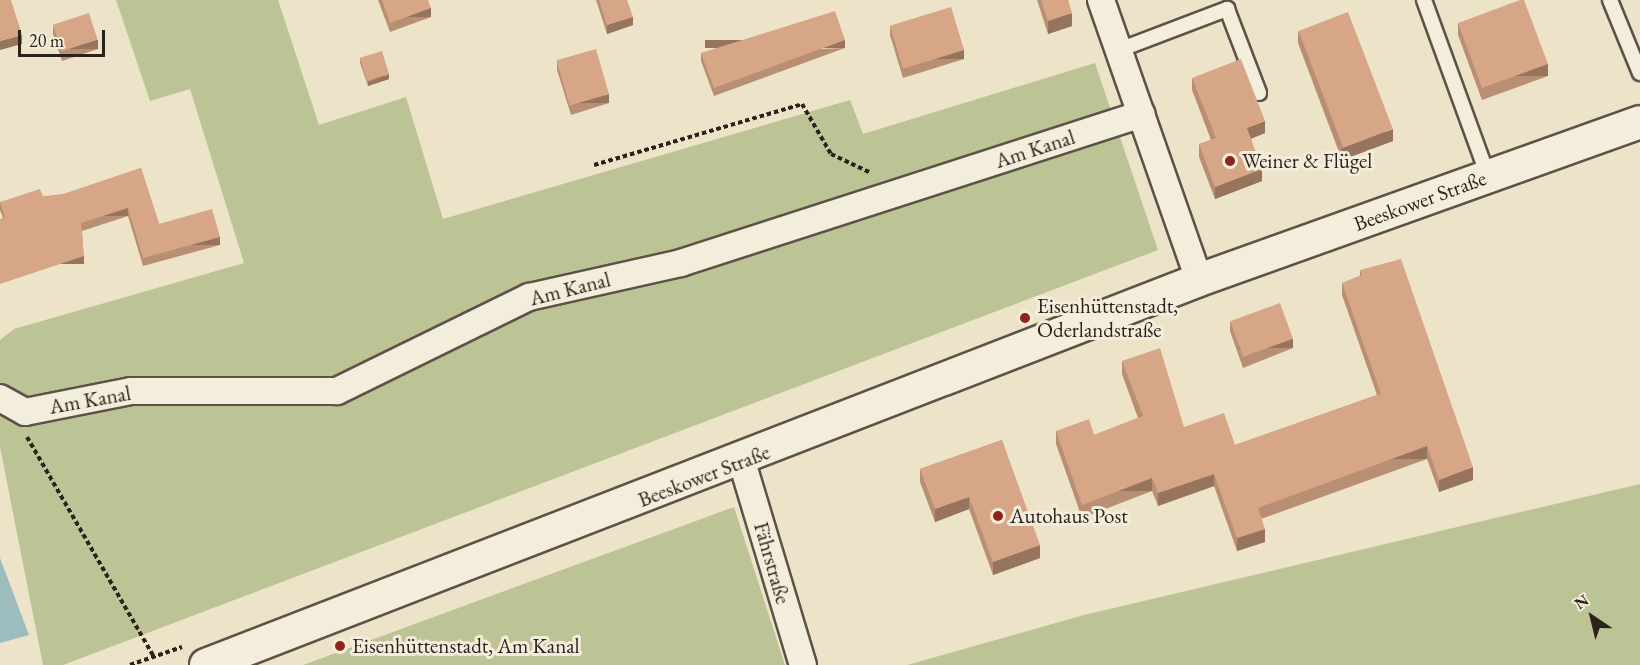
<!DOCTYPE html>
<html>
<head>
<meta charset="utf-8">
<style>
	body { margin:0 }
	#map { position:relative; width:1640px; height:665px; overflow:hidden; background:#ede3c9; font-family:"EB Garamond",serif }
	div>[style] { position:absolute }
	.green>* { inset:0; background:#bcc394 }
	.water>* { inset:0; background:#9cbcbe }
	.path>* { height:4px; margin-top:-2px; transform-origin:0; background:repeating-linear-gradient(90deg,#2d211c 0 4.5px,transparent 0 7.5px) }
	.roads { filter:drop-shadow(2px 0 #5d5247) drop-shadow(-2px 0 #5d5247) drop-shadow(0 2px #5d5247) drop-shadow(0 -2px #5d5247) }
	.service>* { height:14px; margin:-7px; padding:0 7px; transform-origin:7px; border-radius:7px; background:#f3eddc }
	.minor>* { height:26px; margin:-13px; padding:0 13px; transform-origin:13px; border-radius:13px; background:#f3eddc }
	.tertiary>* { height:32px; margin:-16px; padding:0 16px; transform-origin:16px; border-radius:16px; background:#f3eddc }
	.wall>* { inset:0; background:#b98f74 }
	.shaded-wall>* { inset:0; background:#96745e; transform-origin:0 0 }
	.building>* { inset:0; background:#d7a687; transform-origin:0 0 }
	.dots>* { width:16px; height:16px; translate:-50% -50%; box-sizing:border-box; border:3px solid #f3eddc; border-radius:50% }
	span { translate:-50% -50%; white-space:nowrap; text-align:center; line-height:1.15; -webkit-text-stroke:6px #f3eddc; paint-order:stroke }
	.street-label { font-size:21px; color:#2d211c }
	.poi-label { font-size:21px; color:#2d211c }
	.left { translate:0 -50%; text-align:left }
	.north { position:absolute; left:1562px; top:587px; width:60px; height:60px; -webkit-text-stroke:4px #f3eddc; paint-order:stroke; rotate:325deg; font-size:16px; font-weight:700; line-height:24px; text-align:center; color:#2d211c }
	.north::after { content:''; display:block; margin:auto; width:21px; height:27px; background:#2d211c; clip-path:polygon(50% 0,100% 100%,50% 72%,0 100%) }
	.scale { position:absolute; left:18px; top:30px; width:87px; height:27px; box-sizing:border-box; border:3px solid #2d211c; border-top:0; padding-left:8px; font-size:18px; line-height:21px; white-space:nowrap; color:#2d211c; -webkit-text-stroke:4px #f3eddc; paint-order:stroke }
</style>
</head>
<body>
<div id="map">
	<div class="green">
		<i style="clip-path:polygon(116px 0,278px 0,319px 125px,406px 97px,443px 219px,850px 100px,863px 134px,1095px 63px,1158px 250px,63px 665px,43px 665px,0 447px,0 340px,14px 329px,244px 263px,190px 89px,150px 101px)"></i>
		<i style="clip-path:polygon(1640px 484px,1640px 665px,907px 665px,1084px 615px)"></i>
		<i style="clip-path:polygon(734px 507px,785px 665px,303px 665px)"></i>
	</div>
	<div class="water">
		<i style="clip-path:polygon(0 558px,29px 635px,0 643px)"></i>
	</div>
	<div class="path">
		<i style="left:594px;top:165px;width:217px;rotate:-16.3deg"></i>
		<i style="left:802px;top:104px;width:58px;rotate:59.9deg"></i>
		<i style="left:831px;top:154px;width:44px;rotate:25.4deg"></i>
		<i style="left:27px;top:437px;width:254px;rotate:60deg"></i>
		<i style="left:130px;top:665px;width:55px;rotate:-19.1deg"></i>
	</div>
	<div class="roads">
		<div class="service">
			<i style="left:1424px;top:0;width:187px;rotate:70deg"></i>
			<i style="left:1610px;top:0;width:79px;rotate:67.7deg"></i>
			<i style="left:1119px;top:50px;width:116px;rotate:-20.8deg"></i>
			<i style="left:1227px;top:9px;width:90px;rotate:69.1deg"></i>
		</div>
		<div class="minor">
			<i style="left:1101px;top:0;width:297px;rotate:70.7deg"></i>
			<i style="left:0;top:398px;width:29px;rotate:29deg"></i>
			<i style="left:25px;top:412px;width:108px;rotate:-11.2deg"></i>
			<i style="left:131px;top:391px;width:206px"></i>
			<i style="left:337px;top:391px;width:214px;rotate:-26.1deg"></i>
			<i style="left:529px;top:297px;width:156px;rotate:-12.6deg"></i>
			<i style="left:681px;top:263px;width:484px;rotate:-17.9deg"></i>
			<i style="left:742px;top:462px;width:212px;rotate:73.3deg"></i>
		</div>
		<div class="tertiary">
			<i style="left:206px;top:665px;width:1065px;rotate:-21.19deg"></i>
			<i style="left:1199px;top:280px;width:468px;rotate:-19.7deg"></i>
		</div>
	</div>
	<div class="wall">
		<i style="clip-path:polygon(378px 0,428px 0,431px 17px,390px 32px)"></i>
		<i style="clip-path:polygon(596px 0,627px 0,633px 25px,607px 34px)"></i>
		<i style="clip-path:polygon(1037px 0,1068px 0,1072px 26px,1048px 34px)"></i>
		<i style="clip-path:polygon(1458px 23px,1548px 76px,1482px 100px,1458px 35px)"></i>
		<i style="clip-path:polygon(53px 25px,98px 49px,62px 61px,53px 34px)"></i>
		<i style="clip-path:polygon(890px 26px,964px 59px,903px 78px,890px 35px)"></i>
		<i style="clip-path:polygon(1298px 31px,1393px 141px,1342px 160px,1298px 43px)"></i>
		<i style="clip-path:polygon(845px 48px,714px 96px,701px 61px,701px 53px)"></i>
		<i style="clip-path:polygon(360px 58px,389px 79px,368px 86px,360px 63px)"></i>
		<i style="clip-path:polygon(557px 61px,609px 103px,571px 115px,557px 70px)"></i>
		<i style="clip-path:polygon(1192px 78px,1265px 133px,1251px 139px,1262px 181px,1215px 199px,1199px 157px,1199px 144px,1211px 140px,1192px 90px)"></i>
		<i style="clip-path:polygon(141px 168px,159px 224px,220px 245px,143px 266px,128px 216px,82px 231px,84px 264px,3px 218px,0 210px,0 202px,64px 194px)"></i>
		<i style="clip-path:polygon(1360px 270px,1473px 480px,1439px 492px,1427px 459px,1261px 519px,1265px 542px,1237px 551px,1214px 486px,1158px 506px,1152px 491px,1082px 518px,1056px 444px,1056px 431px,1094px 435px,1138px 418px,1122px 374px,1122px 361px,1184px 427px,1235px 445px,1377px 395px,1342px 295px,1342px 283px,1360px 276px)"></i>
		<i style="clip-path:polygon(1230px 322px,1293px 348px,1243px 368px,1230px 331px)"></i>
		<i style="clip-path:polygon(1002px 440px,1040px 558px,993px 575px,969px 509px,935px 522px,920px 482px,920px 469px)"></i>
	</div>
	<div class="shaded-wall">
		<i style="left:431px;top:8px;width:9px;height:44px;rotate:90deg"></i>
		<i style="clip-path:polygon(1072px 13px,1072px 26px,1048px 34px,1048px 21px)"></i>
		<i style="clip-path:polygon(633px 17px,633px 25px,607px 34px,607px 25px)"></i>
		<i style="clip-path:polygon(22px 35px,22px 44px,0 50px,0 41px)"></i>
		<i style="left:98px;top:40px;width:9px;height:38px;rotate:90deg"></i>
		<i style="left:845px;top:40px;width:8px;height:140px;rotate:90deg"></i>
		<i style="left:964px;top:50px;width:9px;height:64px;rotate:90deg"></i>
		<i style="left:1548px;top:64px;width:12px;height:70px;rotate:90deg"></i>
		<i style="clip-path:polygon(389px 74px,389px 79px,368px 86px,368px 82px)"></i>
		<i style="left:609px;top:94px;width:9px;height:40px;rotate:90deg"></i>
		<i style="clip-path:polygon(1265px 121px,1265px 133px,1247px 140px,1247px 128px)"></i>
		<i style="clip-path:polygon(1393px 129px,1393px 141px,1342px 160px,1342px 148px)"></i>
		<i style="clip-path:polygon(1262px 169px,1262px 181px,1215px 199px,1215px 187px)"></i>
		<i style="left:128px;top:208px;width:8px;height:49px;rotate:90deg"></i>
		<i style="left:220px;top:237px;width:8px;height:80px;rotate:90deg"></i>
		<i style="left:84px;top:256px;width:8px;height:89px;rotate:90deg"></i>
		<i style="left:1293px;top:339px;width:9px;height:54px;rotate:90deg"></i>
		<i style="left:1427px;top:446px;width:13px;height:180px;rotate:90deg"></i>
		<i style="clip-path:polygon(1473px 467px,1473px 480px,1439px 492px,1439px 480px)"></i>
		<i style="clip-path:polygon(1214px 474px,1214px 486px,1158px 506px,1158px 493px)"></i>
		<i style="left:1152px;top:478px;width:13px;height:75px;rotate:90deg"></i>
		<i style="clip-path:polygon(969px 497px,969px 509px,935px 522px,935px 509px)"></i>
		<i style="clip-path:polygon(1265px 529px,1265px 542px,1237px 551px,1237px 538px)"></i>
		<i style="clip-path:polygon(1040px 545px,1040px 558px,993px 575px,993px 562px)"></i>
	</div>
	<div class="building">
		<i style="clip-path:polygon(0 0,11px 0,22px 35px,0 41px)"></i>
		<i style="clip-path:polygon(382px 0,428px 0,431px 8px,390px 23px)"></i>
		<i style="clip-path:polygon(599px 0,627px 0,633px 17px,607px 25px)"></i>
		<i style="clip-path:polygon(1041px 0,1068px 0,1072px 13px,1048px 21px)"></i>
		<i style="clip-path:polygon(1520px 0,1524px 0,1548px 64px,1482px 88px,1458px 23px)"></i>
		<i style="left:951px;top:7px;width:45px;height:64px;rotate:73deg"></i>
		<i style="clip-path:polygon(835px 11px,845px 40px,714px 88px,701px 53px)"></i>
		<i style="left:1348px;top:12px;width:125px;height:53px;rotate:69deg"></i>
		<i style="left:89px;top:13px;width:28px;height:38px;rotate:72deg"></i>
		<i style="left:596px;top:49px;width:47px;height:41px;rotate:74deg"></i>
		<i style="left:382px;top:51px;width:24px;height:23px;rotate:73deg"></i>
		<i style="clip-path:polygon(1241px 59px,1265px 121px,1247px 128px,1262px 169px,1215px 187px,1199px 144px,1216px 138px,1192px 78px)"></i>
		<i style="clip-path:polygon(141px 168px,159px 224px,212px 209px,220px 237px,143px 258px,128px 208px,81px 223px,84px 256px,0 284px,0 219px,5px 217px,0 202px,40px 189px,43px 197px,64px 194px)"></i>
		<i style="clip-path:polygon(1401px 259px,1473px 467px,1439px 480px,1427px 446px,1258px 508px,1265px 529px,1237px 538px,1214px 474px,1158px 493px,1152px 478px,1082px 505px,1056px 431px,1089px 419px,1094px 435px,1143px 416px,1122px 361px,1160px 348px,1184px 427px,1224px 413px,1235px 445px,1381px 394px,1342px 283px,1362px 275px,1360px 270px)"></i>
		<i style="left:1280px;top:303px;width:38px;height:53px;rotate:70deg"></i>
		<i style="clip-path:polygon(1002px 440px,1040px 545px,993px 562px,969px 497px,935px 509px,920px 469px)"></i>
	</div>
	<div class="dots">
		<i style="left:1230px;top:161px;background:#8f2418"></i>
		<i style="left:1025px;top:318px;background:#8f2418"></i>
		<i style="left:998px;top:516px;background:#8f2418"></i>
		<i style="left:340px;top:646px;background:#8f2418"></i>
	</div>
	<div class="street-label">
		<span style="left:1035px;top:149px;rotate:-18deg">Am Kanal</span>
		<span style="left:1420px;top:201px;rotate:-20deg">Beeskower Straße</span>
		<span style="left:570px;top:289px;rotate:-14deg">Am Kanal</span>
		<span style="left:90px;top:400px;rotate:-10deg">Am Kanal</span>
		<span style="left:704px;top:476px;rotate:-21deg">Beeskower Straße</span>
		<span style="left:772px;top:563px;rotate:74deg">Fährstraße</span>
	</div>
	<div class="poi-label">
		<span class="left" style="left:1242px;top:161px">Weiner &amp; Flügel</span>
		<span class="left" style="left:1037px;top:318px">Eisenhüttenstadt,<br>Oderlandstraße</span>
		<span class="left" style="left:1010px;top:516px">Autohaus Post</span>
		<span class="left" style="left:352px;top:646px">Eisenhüttenstadt, Am Kanal</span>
	</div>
	<div class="north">N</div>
	<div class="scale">20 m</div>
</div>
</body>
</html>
